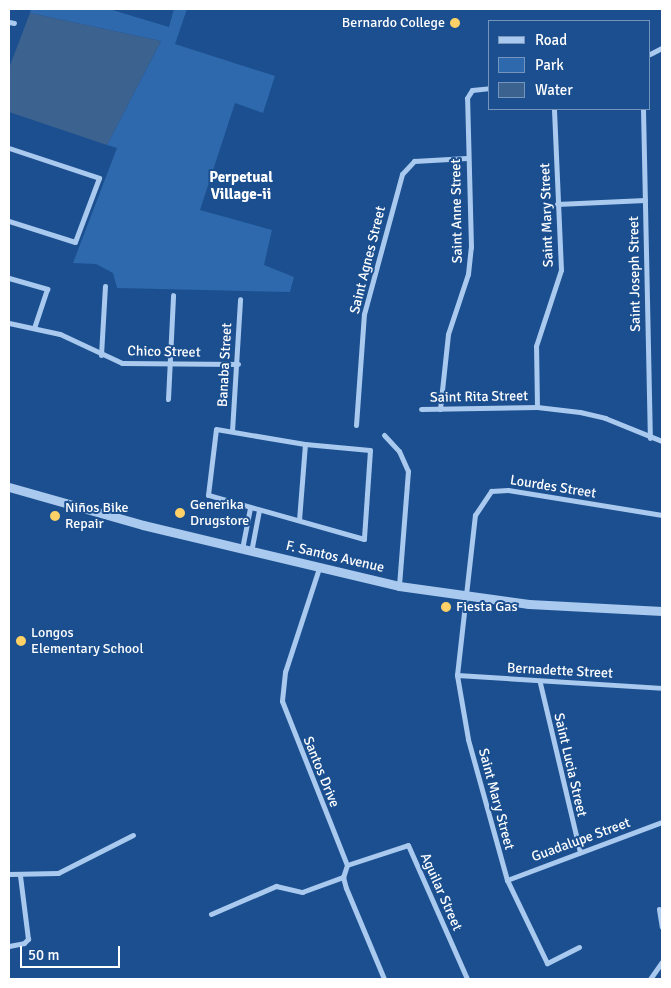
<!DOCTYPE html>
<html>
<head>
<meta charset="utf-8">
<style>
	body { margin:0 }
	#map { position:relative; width:671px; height:988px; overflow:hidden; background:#1b4f8f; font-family:Signika,sans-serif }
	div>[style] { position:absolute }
	.green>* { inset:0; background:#2e69ad }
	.water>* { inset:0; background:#3c6290 }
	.minor>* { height:5px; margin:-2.5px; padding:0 2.5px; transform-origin:2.5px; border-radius:2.5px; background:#a9c9ee }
	.tertiary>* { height:9px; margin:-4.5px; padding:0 4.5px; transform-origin:4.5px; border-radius:4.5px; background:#a9c9ee }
	.dots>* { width:14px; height:14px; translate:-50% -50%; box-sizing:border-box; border:2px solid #1b4f8f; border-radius:50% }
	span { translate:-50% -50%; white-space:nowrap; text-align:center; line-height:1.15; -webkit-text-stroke:4px #1b4f8f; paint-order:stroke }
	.poi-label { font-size:14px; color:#fff }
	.right { translate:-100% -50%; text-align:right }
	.left { translate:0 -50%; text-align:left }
	.street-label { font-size:14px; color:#fff }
	.neighbourhood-label { font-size:15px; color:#fff; font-weight:700 }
	.frame { position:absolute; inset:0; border:10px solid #fff; pointer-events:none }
	.legend { position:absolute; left:488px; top:20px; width:162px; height:90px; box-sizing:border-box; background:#1b4f8f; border:1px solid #7695bc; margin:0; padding:6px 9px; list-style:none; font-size:15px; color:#fff }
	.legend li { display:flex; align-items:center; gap:10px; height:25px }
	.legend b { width:25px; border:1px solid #7695bc }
	.scale { position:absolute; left:20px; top:946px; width:100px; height:22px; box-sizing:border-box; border:2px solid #fff; border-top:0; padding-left:6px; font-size:15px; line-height:18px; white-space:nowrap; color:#fff; -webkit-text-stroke:4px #1b4f8f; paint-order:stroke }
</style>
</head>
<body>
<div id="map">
	<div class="green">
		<i style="clip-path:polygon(31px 9px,109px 9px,169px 27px,174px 9px,187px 9px,175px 44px,275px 76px,263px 113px,235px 103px,200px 210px,272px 230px,264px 265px,294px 277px,290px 292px,117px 288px,113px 273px,96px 264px,73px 263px,117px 148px,107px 145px,161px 41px,30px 13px)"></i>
	</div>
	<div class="water">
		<i style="clip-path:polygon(30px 13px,161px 41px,107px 145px,9px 112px,9px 68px)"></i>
	</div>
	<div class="minor">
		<i style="left:9px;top:22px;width:5px;rotate:11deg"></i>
		<i style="left:650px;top:54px;width:13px;rotate:-27deg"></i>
		<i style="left:643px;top:109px;width:329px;rotate:88.8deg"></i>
		<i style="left:9px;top:148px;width:95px;rotate:18.4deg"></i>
		<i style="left:99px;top:178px;width:68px;rotate:110.6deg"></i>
		<i style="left:75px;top:242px;width:69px;rotate:-162.3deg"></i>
		<i style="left:557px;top:204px;width:88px;rotate:-2.6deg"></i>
		<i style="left:9px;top:278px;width:40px;rotate:16deg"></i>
		<i style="left:47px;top:289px;width:41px;rotate:108.4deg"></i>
		<i style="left:9px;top:323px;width:52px;rotate:12.2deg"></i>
		<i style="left:60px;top:334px;width:68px;rotate:25.1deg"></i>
		<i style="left:122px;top:363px;width:116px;rotate:0.5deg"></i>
		<i style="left:101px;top:355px;width:69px;rotate:-86.7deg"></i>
		<i style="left:168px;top:399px;width:104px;rotate:-87.2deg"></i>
		<i style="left:537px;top:407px;width:61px;rotate:-90.9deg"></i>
		<i style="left:536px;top:346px;width:80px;rotate:-71.8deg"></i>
		<i style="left:561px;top:270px;width:161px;rotate:-92.5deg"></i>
		<i style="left:421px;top:409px;width:116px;rotate:-1deg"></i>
		<i style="left:537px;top:407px;width:43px;rotate:6.6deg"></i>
		<i style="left:580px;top:412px;width:26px;rotate:13deg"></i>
		<i style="left:605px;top:418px;width:61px;rotate:22deg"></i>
		<i style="left:440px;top:409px;width:75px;rotate:-83.9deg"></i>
		<i style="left:448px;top:334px;width:63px;rotate:-71.6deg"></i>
		<i style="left:468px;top:274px;width:27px;rotate:-84deg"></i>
		<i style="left:471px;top:247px;width:149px;rotate:-91.5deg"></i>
		<i style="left:467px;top:98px;width:9px;rotate:-58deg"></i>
		<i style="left:472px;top:90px;width:18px;rotate:-6deg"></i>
		<i style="left:356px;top:425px;width:111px;rotate:-85.9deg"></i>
		<i style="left:364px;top:314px;width:145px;rotate:-74.8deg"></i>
		<i style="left:402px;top:174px;width:18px;rotate:-47deg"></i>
		<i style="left:414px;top:161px;width:53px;rotate:-3.2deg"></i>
		<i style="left:216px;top:429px;width:90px;rotate:9.6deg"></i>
		<i style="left:305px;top:444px;width:65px;rotate:5.3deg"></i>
		<i style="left:370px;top:450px;width:89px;rotate:93.9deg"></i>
		<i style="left:364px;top:539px;width:162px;rotate:-164.2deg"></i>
		<i style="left:208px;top:495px;width:66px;rotate:-83.1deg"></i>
		<i style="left:232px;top:431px;width:132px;rotate:-86.5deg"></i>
		<i style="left:384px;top:435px;width:22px;rotate:47deg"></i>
		<i style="left:399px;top:451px;width:22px;rotate:66deg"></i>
		<i style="left:408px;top:471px;width:115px;rotate:94.5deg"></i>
		<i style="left:299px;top:520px;width:76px;rotate:-85.5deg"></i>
		<i style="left:242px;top:549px;width:42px;rotate:-79deg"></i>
		<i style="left:251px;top:552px;width:43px;rotate:-79.2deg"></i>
		<i style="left:319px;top:568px;width:109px;rotate:108.1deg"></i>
		<i style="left:285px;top:672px;width:29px;rotate:96deg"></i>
		<i style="left:282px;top:701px;width:176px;rotate:68.4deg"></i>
		<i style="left:347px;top:865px;width:13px;rotate:108deg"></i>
		<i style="left:343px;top:877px;width:11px;rotate:75deg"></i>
		<i style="left:346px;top:888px;width:99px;rotate:67.3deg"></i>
		<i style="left:457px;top:675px;width:205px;rotate:3.6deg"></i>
		<i style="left:540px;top:683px;width:174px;rotate:76.7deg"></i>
		<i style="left:347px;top:865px;width:64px;rotate:-18.2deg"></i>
		<i style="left:408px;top:845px;width:146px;rotate:66.2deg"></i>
		<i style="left:9px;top:874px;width:49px;rotate:-1.2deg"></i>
		<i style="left:58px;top:873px;width:84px;rotate:-26.9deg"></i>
		<i style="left:507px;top:880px;width:165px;rotate:-20.5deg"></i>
		<i style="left:659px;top:909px;width:18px;rotate:81deg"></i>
		<i style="left:211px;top:914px;width:71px;rotate:-23.3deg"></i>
		<i style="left:276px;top:886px;width:27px;rotate:13deg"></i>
		<i style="left:302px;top:892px;width:44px;rotate:-20.1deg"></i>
		<i style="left:9px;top:946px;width:15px;rotate:-11deg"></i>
		<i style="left:24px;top:943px;width:6px;rotate:-45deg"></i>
		<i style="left:28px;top:939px;width:64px;rotate:-97.2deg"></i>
		<i style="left:579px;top:947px;width:36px;rotate:153deg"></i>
		<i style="left:547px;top:963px;width:92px;rotate:-115.7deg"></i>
		<i style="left:507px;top:880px;width:146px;rotate:-105.5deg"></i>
		<i style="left:468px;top:739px;width:65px;rotate:-99.8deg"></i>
		<i style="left:457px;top:675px;width:161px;rotate:-83.6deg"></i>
		<i style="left:475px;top:515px;width:29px;rotate:-56deg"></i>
		<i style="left:491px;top:491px;width:17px;rotate:-3deg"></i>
		<i style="left:508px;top:490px;width:156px;rotate:9.2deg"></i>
		<i style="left:650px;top:979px;width:21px;rotate:-55deg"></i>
	</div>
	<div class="tertiary">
		<i style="left:9px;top:487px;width:139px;rotate:15.8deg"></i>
		<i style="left:143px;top:525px;width:263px;rotate:13.4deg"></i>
		<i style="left:399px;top:586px;width:131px;rotate:7.9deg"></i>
		<i style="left:529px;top:604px;width:133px;rotate:3deg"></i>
	</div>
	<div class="dots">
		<i style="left:455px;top:23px;background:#ffd166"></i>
		<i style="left:180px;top:513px;background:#ffd166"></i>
		<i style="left:55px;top:516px;background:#ffd166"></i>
		<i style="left:446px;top:607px;background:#ffd166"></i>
		<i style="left:21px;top:641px;background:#ffd166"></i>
	</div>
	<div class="poi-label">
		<span class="right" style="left:445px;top:23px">Bernardo College</span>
		<span class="left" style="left:190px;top:513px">Generika<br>Drugstore</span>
		<span class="left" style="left:65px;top:516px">Niños Bike<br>Repair</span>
		<span class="left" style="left:456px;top:607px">Fiesta Gas</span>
		<span class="left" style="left:31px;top:641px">Longos<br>Elementary School</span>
	</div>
	<div class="street-label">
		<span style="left:457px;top:211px;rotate:-91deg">Saint Anne Street</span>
		<span style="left:547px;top:215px;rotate:-92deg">Saint Mary Street</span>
		<span style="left:368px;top:260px;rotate:-76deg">Saint Agnes Street</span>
		<span style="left:635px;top:274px;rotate:-91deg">Saint Joseph Street</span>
		<span style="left:164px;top:352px;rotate:1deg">Chico Street</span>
		<span style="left:225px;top:365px;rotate:-87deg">Banaba Street</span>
		<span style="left:479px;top:397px;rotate:-1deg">Saint Rita Street</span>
		<span style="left:553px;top:487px;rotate:9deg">Lourdes Street</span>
		<span style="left:335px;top:557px;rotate:13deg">F. Santos Avenue</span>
		<span style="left:560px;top:671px;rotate:3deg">Bernadette Street</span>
		<span style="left:570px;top:765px;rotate:77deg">Saint Lucia Street</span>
		<span style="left:321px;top:772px;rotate:68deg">Santos Drive</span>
		<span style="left:496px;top:799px;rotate:75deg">Saint Mary Street</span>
		<span style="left:581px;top:840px;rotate:-20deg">Guadalupe Street</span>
		<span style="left:441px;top:892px;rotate:66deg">Aguilar Street</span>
	</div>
	<div class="neighbourhood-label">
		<span style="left:241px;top:186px">Perpetual<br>Village-ii</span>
	</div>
	<div class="frame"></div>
	<ul class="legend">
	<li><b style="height:6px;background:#a9c9ee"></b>Road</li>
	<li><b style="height:14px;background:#2e69ad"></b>Park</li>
	<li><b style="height:14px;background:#3c6290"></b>Water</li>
	</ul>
	<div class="scale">50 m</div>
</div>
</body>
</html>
